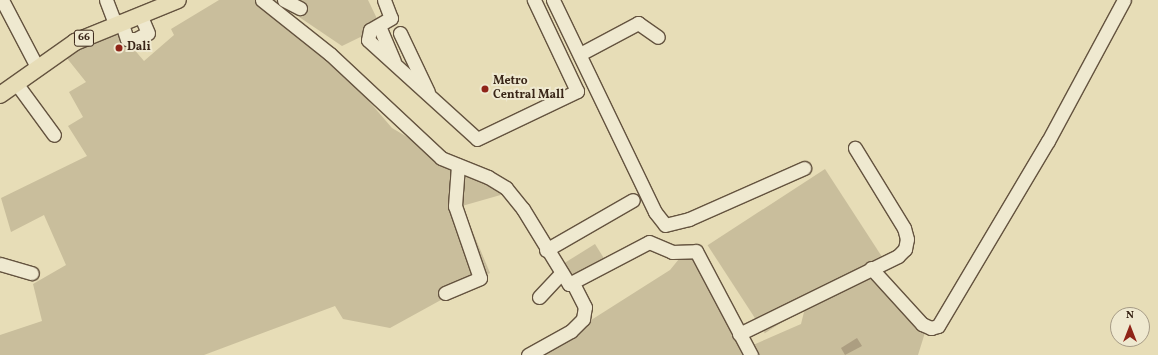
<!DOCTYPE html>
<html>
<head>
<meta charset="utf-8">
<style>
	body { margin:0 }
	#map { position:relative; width:1158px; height:355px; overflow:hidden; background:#e7ddb7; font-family:Vollkorn,serif }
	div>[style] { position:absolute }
	.green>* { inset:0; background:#c9be9c; transform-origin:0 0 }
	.water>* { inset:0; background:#ac9e81 }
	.roads { filter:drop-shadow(1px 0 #64533f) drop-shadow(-1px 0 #64533f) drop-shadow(0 1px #64533f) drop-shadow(0 -1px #64533f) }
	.minor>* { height:13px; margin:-6.5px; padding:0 6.5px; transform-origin:6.5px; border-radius:6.5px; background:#efe9d0 }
	.major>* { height:16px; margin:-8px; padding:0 8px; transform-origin:8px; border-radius:8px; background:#e7ddb7 }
	.dots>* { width:11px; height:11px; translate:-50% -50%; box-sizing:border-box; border:2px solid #efe9d0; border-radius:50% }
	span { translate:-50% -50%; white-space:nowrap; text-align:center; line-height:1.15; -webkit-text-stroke:4px #efe9d0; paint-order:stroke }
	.shield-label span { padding:1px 3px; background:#efe9d0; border:1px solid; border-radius:3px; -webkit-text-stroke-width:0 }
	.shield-label { font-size:11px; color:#392517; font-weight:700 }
	.poi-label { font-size:12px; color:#392517; font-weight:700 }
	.left { translate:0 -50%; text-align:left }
	.north { position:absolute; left:1110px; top:307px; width:40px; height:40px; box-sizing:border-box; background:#efe9d0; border:1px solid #a69b86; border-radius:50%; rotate:0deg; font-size:11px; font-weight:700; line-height:16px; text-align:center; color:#392517 }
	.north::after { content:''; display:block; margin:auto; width:14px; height:18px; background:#8f2418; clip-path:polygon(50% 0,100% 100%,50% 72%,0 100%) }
</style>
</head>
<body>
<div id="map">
	<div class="green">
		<i style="clip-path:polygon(219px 0,262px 0,325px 50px,392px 128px,504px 194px,462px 206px,490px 273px,390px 328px,343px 319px,335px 306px,204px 355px,0 355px,0 335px,42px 321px,33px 284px,66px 265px,44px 215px,11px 232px,1px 198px,87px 156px,68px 126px,83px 117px,69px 92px,86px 82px,62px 52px,115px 27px,144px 61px,174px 35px,171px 29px)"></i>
		<i style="clip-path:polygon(274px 0,368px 0,381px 27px,342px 46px)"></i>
		<i style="left:825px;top:169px;width:105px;height:140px;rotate:57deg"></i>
		<i style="left:595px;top:244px;width:19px;height:37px;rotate:58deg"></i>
		<i style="clip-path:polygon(695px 256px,748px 355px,536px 355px,670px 270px,679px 259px)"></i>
		<i style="clip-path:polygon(869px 274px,915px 306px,928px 323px,918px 355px,758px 355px,753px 345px,801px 324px,805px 308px)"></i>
	</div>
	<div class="water">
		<i style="clip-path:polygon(857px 338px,862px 346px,845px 355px,841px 348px)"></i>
	</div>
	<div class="roads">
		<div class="minor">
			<i style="left:2px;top:0;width:76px;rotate:62.4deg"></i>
			<i style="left:106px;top:0;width:25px;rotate:69deg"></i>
			<i style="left:262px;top:0;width:87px;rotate:38.5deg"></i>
			<i style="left:330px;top:54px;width:152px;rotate:43.1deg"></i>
			<i style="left:441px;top:158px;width:51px;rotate:22deg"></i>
			<i style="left:488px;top:177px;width:21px;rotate:31deg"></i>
			<i style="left:506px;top:188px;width:27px;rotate:51deg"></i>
			<i style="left:523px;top:209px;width:88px;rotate:58.5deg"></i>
			<i style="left:569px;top:284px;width:90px;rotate:-27.7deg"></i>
			<i style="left:649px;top:242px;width:25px;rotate:23deg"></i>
			<i style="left:672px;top:252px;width:24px;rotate:-2deg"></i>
			<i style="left:696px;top:251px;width:118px;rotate:62.1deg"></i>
			<i style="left:284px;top:0;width:18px;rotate:27deg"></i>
			<i style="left:384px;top:0;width:19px;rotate:69deg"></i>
			<i style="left:391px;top:18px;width:24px;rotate:150deg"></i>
			<i style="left:370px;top:30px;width:10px;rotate:101deg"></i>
			<i style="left:368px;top:40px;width:147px;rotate:42.2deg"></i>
			<i style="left:477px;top:139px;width:111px;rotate:-25.6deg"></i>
			<i style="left:577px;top:91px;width:101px;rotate:-115.3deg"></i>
			<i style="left:553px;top:0;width:235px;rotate:64.3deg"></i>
			<i style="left:655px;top:212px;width:16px;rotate:52deg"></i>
			<i style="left:665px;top:225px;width:25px;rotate:-14deg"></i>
			<i style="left:689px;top:219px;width:126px;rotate:-23.9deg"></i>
			<i style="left:121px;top:21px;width:19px;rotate:72deg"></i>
			<i style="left:127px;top:39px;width:9px"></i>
			<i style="left:136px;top:39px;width:13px;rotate:-27deg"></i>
			<i style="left:148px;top:33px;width:21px;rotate:-113deg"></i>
			<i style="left:379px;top:26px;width:38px;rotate:67deg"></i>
			<i style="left:400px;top:33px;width:65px;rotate:64.6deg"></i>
			<i style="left:580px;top:54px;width:66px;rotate:-28.1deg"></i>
			<i style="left:638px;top:23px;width:24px;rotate:35deg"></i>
			<i style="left:16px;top:83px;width:64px;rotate:53.8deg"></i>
			<i style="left:546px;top:250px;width:100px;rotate:-29.9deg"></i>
			<i style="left:0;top:264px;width:33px;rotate:16deg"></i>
			<i style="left:871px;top:268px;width:76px;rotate:47.7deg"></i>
			<i style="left:922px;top:324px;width:10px;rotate:24deg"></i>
			<i style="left:931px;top:328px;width:7px;rotate:-16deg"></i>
			<i style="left:938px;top:326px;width:215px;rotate:-59.3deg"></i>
			<i style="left:1048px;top:141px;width:160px;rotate:-61.7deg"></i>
			<i style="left:445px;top:293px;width:38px;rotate:-23deg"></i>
			<i style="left:480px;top:278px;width:76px;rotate:-109.1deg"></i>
			<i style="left:455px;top:206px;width:41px;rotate:-85.8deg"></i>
			<i style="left:539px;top:297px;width:33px;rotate:-47deg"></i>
			<i style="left:739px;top:334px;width:177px;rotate:-26.1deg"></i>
			<i style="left:898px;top:256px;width:10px;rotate:-45deg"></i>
			<i style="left:905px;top:249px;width:10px;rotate:-79deg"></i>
			<i style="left:907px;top:239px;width:11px;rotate:-105deg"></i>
			<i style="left:904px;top:228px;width:94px;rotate:-121.5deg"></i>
			<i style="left:528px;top:355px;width:49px;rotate:-29.2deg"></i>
			<i style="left:571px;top:331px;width:17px;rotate:-45deg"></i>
			<i style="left:583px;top:319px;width:12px;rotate:-81deg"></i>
			<i style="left:585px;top:307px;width:27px;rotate:-117deg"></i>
		</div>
		<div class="major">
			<i style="left:0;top:95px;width:92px;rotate:-35.2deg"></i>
			<i style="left:75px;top:42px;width:111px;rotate:-22.2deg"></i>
		</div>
	</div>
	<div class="dots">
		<i style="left:119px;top:48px;background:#8f2418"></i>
		<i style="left:485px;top:89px;background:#8f2418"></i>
	</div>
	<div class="shield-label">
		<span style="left:84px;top:38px">66</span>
	</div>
	<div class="poi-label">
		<span class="left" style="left:127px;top:48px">Dali</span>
		<span class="left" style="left:493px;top:89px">Metro<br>Central Mall</span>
	</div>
	<div class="north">N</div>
</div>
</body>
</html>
